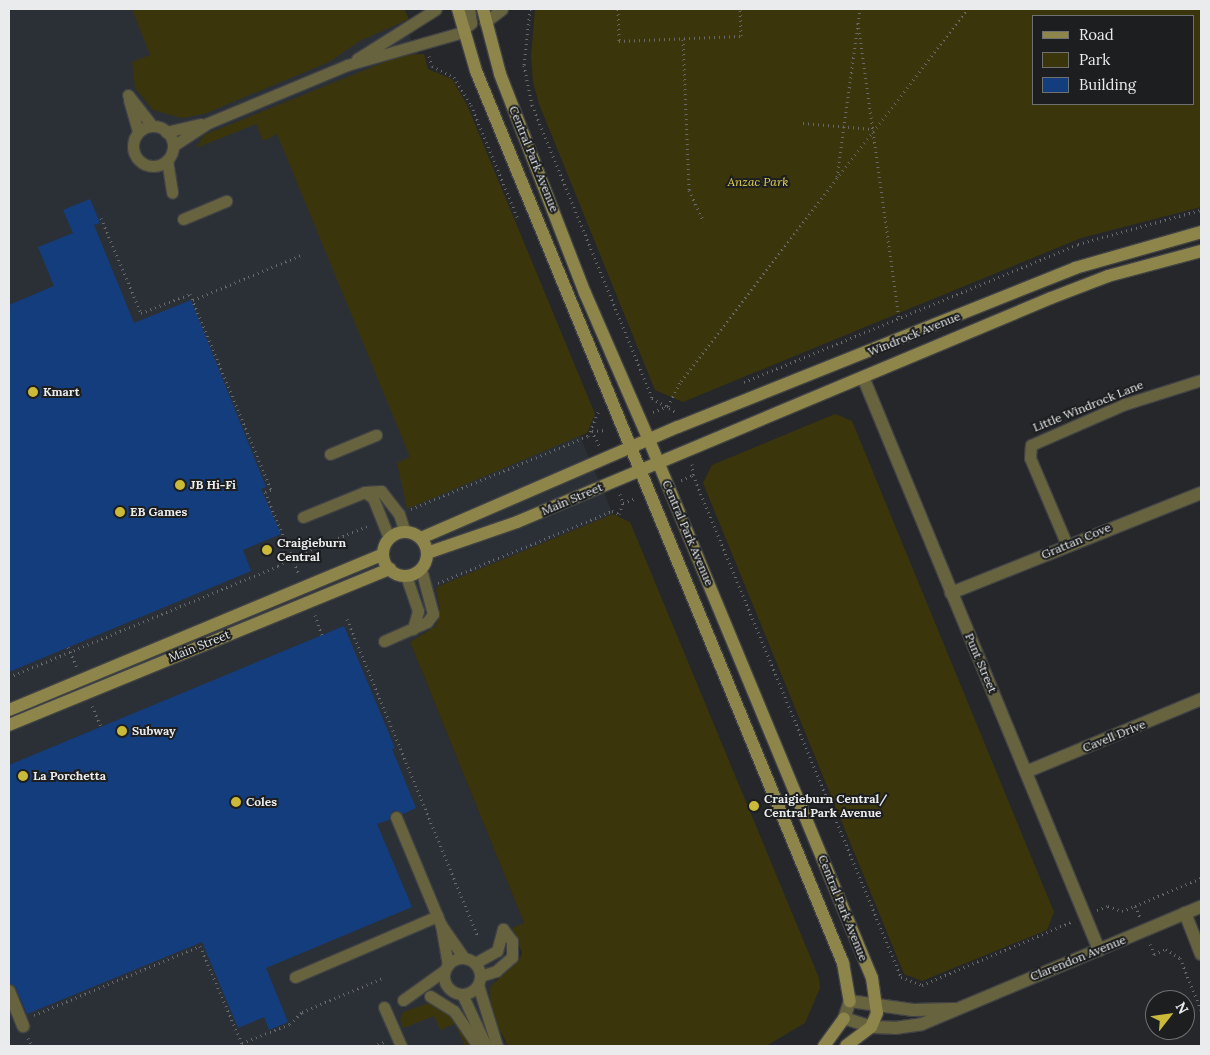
<!DOCTYPE html>
<html>
<head>
<meta charset="utf-8">
<style>
	body { margin:0 }
	#map { position:relative; width:1210px; height:1055px; overflow:hidden; background:#25272a; font-family:Lora,serif }
	div>[style] { position:absolute }
	.built>* { inset:0; background:#2b3037 }
	.green>* { inset:0; background:#3b350c }
	.building>* { inset:0; background:#133d7c }
	.path>* { height:3px; margin-top:-1.5px; transform-origin:0; background:repeating-linear-gradient(90deg,#67696b 0 1px,transparent 0 5px) }
	.roads { filter:drop-shadow(1px 0 #404245) drop-shadow(-1px 0 #404245) drop-shadow(0 1px #404245) drop-shadow(0 -1px #404245) }
	.lane>* { height:11px; margin:-5.5px; padding:0 5.5px; transform-origin:5.5px; border-radius:5.5px; background:#68633f }
	.lane>.ring { margin:-5.5px; padding:0; box-sizing:content-box; background:none; border:11px solid #68633f; border-radius:50% }
	.street>* { height:12px; margin:-6px; padding:0 6px; transform-origin:6px; border-radius:6px; background:#68633f }
	.secondary>* { height:12px; margin:-6px; padding:0 6px; transform-origin:6px; border-radius:6px; background:#8d854a }
	.secondary>.ring { margin:-6px; padding:0; box-sizing:content-box; background:none; border:12px solid #8d854a; border-radius:50% }
	.dots>* { width:14px; height:14px; translate:-50% -50%; box-sizing:border-box; border:2px solid #1c1e20; border-radius:50% }
	span { translate:-50% -50%; white-space:nowrap; text-align:center; line-height:1.15; -webkit-text-stroke:4px #1c1e20; paint-order:stroke }
	.street-label { font-size:12px; color:#e9ebec }
	.park-label { font-size:12px; color:#e5d352; font-style:italic }
	.poi-label { font-size:12px; color:#e9ebec; font-weight:700 }
	.left { translate:0 -50%; text-align:left }
	.frame { position:absolute; inset:0; border:10px solid #e9ebec; pointer-events:none }
	.legend { position:absolute; left:1032px; top:15px; width:162px; height:90px; box-sizing:border-box; background:#1c1e20; border:1px solid #6e7072; margin:0; padding:6px 9px; list-style:none; font-size:15px; color:#e9ebec }
	.legend li { display:flex; align-items:center; gap:10px; height:25px }
	.legend b { width:25px; border:1px solid #6e7072 }
	.north { position:absolute; left:1145px; top:990px; width:50px; height:50px; box-sizing:border-box; background:#1c1e20; border:1px solid #6e7072; border-radius:50%; rotate:60deg; font-size:14px; font-weight:700; line-height:20px; text-align:center; color:#e9ebec }
	.north::after { content:''; display:block; margin:auto; width:18px; height:22px; background:#cbba39; clip-path:polygon(50% 0,100% 100%,50% 72%,0 100%) }
</style>
</head>
<body>
<div id="map">
	<div class="built">
		<i style="clip-path:polygon(9px 9px,398px 9px,613px 514px,439px 586px,436px 589px,440px 609px,436px 626px,410px 642px,524px 923px,519px 945px,520px 958px,495px 980px,501px 1037px,508px 1046px,9px 1046px)"></i>
	</div>
	<div class="green">
		<i style="clip-path:polygon(132px 9px,404px 9px,409px 19px,360px 41px,329px 62px,204px 114px,181px 118px,153px 110px,135px 88px,132px 62px,150px 55px)"></i>
		<i style="clip-path:polygon(evenodd,535px 9px,1201px 9px,1201px 207px,1081px 238px,683px 402px,655px 390px,539px 104px,533px 82px,531px 56px,535px 9px,1194px 16px,1194px 104px,1034px 104px,1034px 16px,1194px 16px)"></i>
		<i style="clip-path:polygon(424px 54px,428px 69px,452px 79px,467px 105px,595px 414px,587px 433px,407px 509px,397px 463px,410px 457px,277px 134px,263px 141px,256px 124px,196px 148px,204px 135px,402px 55px)"></i>
		<i style="clip-path:polygon(835px 414px,852px 421px,1054px 912px,1047px 930px,922px 981px,904px 974px,703px 483px,712px 465px)"></i>
		<i style="clip-path:polygon(613px 514px,630px 522px,819px 978px,820px 988px,805px 1023px,766px 1046px,508px 1046px,491px 1012px,490px 987px,520px 958px,522px 953px,512px 928px,524px 923px,410px 642px,436px 626px,440px 609px,436px 589px,439px 586px)"></i>
		<i style="clip-path:polygon(429px 1003px,449px 1013px,463px 1030px,470px 1046px,465px 1046px,455px 1024px,440px 1030px,434px 1016px,403px 1028px,400px 1019px,403px 1012px)"></i>
	</div>
	<div class="building">
		<i style="clip-path:polygon(90px 199px,100px 223px,94px 225px,134px 323px,191px 300px,266px 487px,261px 489px,281px 534px,243px 550px,251px 571px,9px 672px,9px 305px,54px 286px,38px 247px,73px 233px,63px 210px)"></i>
		<i style="clip-path:polygon(344px 626px,395px 748px,392px 749px,416px 808px,403px 814px,393px 810px,389px 820px,377px 824px,412px 907px,266px 968px,288px 1022px,269px 1030px,264px 1017px,238px 1028px,202px 942px,27px 1014px,16px 988px,9px 983px,9px 765px)"></i>
	</div>
	<div class="path">
		<i style="left:530px;top:9px;width:56px;rotate:96.1deg"></i>
		<i style="left:524px;top:65px;width:41px;rotate:78.7deg"></i>
		<i style="left:532px;top:105px;width:317px;rotate:67.7deg"></i>
		<i style="left:652px;top:398px;width:26px;rotate:31deg"></i>
		<i style="left:618px;top:9px;width:32px;rotate:88deg"></i>
		<i style="left:619px;top:41px;width:122px;rotate:-2.3deg"></i>
		<i style="left:741px;top:36px;width:27px;rotate:-92deg"></i>
		<i style="left:858px;top:23px;width:297px;rotate:82.1deg"></i>
		<i style="left:683px;top:39px;width:151px;rotate:87.7deg"></i>
		<i style="left:689px;top:190px;width:35px;rotate:65deg"></i>
		<i style="left:429px;top:56px;width:10px;rotate:73deg"></i>
		<i style="left:432px;top:66px;width:25px;rotate:27deg"></i>
		<i style="left:454px;top:77px;width:33px;rotate:59deg"></i>
		<i style="left:471px;top:105px;width:123px;rotate:67.6deg"></i>
		<i style="left:803px;top:123px;width:70px;rotate:4.9deg"></i>
		<i style="left:837px;top:177px;width:170px;rotate:-82.2deg"></i>
		<i style="left:101px;top:218px;width:103px;rotate:67.2deg"></i>
		<i style="left:141px;top:313px;width:53px;rotate:-21.2deg"></i>
		<i style="left:190px;top:294px;width:212px;rotate:67.5deg"></i>
		<i style="left:271px;top:490px;width:6px;rotate:162deg"></i>
		<i style="left:265px;top:492px;width:70px;rotate:67.4deg"></i>
		<i style="left:292px;top:557px;width:84px;rotate:-22.3deg"></i>
		<i style="left:193px;top:300px;width:117px;rotate:-22.6deg"></i>
		<i style="left:744px;top:382px;width:361px;rotate:-22.4deg"></i>
		<i style="left:1078px;top:244px;width:128px;rotate:-15.5deg"></i>
		<i style="left:653px;top:412px;width:16px;rotate:-22deg"></i>
		<i style="left:668px;top:406px;width:28px;rotate:-63deg"></i>
		<i style="left:681px;top:381px;width:469px;rotate:-52.4deg"></i>
		<i style="left:599px;top:445px;width:16px;rotate:-117deg"></i>
		<i style="left:592px;top:431px;width:15px;rotate:-4deg"></i>
		<i style="left:692px;top:464px;width:11px;rotate:85deg"></i>
		<i style="left:693px;top:475px;width:543px;rotate:67.49deg"></i>
		<i style="left:901px;top:977px;width:22px;rotate:21deg"></i>
		<i style="left:922px;top:985px;width:162px;rotate:-22.9deg"></i>
		<i style="left:681px;top:480px;width:13px;rotate:-23deg"></i>
		<i style="left:620px;top:494px;width:9px;rotate:72deg"></i>
		<i style="left:411px;top:509px;width:191px;rotate:-22.4deg"></i>
		<i style="left:588px;top:436px;width:26px;rotate:-67deg"></i>
		<i style="left:438px;top:583px;width:188px;rotate:-22.5deg"></i>
		<i style="left:612px;top:511px;width:8px;rotate:23deg"></i>
		<i style="left:619px;top:514px;width:12px;rotate:-70deg"></i>
		<i style="left:623px;top:503px;width:14px;rotate:-21deg"></i>
		<i style="left:315px;top:615px;width:21px;rotate:71deg"></i>
		<i style="left:347px;top:619px;width:342px;rotate:67.6deg"></i>
		<i style="left:68px;top:647px;width:22px;rotate:66deg"></i>
		<i style="left:9px;top:677px;width:291px;rotate:-22.4deg"></i>
		<i style="left:278px;top:566px;width:17px;rotate:-33deg"></i>
		<i style="left:292px;top:557px;width:18px;rotate:68deg"></i>
		<i style="left:92px;top:706px;width:24px;rotate:66deg"></i>
		<i style="left:1135px;top:906px;width:72px;rotate:-23deg"></i>
		<i style="left:1097px;top:910px;width:12px;rotate:-20deg"></i>
		<i style="left:1108px;top:906px;width:15px;rotate:20deg"></i>
		<i style="left:1122px;top:911px;width:14px;rotate:-21deg"></i>
		<i style="left:1135px;top:906px;width:12px;rotate:66deg"></i>
		<i style="left:1150px;top:944px;width:11px;rotate:68deg"></i>
		<i style="left:1154px;top:954px;width:13px;rotate:-23deg"></i>
		<i style="left:1166px;top:949px;width:17px;rotate:33deg"></i>
		<i style="left:1180px;top:958px;width:56px;rotate:68deg"></i>
		<i style="left:34px;top:1015px;width:180px;rotate:-22.6deg"></i>
		<i style="left:200px;top:946px;width:109px;rotate:66.7deg"></i>
		<i style="left:28px;top:1038px;width:9px;rotate:63deg"></i>
		<i style="left:242px;top:1043px;width:52px;rotate:-21.6deg"></i>
		<i style="left:290px;top:1024px;width:17px;rotate:-45deg"></i>
		<i style="left:302px;top:1012px;width:88px;rotate:-22.8deg"></i>
		<i style="left:373px;top:1046px;width:12px;rotate:-20deg"></i>
	</div>
	<div class="roads">
		<div class="lane">
			<i style="left:485px;top:22px;width:21px;rotate:-37deg"></i>
			<i style="left:357px;top:59px;width:93px;rotate:-32.3deg"></i>
			<i style="left:128px;top:95px;width:39px;rotate:52deg"></i>
			<i style="left:129px;top:100px;width:33px;rotate:74deg"></i>
			<i class="ring" style="left:133px;top:126px;width:29px;height:29px"></i>
			<i style="left:166px;top:132px;width:36px;rotate:-13deg"></i>
			<i style="left:173px;top:146px;width:42px;rotate:-33.3deg"></i>
			<i style="left:208px;top:123px;width:151px;rotate:-22.6deg"></i>
			<i style="left:347px;top:65px;width:116px;rotate:-15.9deg"></i>
			<i style="left:459px;top:33px;width:16px;rotate:-40deg"></i>
			<i style="left:471px;top:23px;width:14px;rotate:-98deg"></i>
			<i style="left:167px;top:160px;width:33px;rotate:81deg"></i>
			<i style="left:183px;top:219px;width:47px;rotate:-22.7deg"></i>
			<i style="left:330px;top:454px;width:50px;rotate:-22.4deg"></i>
			<i style="left:365px;top:492px;width:10px;rotate:37deg"></i>
			<i style="left:373px;top:498px;width:43px;rotate:68.2deg"></i>
			<i style="left:303px;top:517px;width:67px;rotate:-22deg"></i>
			<i style="left:365px;top:492px;width:16px;rotate:-4deg"></i>
			<i style="left:381px;top:491px;width:29px;rotate:52deg"></i>
			<i style="left:399px;top:514px;width:19px;rotate:72deg"></i>
			<i style="left:1067px;top:545px;width:95px;rotate:-113deg"></i>
			<i style="left:1030px;top:458px;width:13px;rotate:-86deg"></i>
			<i style="left:1031px;top:445px;width:103px;rotate:-23.6deg"></i>
			<i style="left:1125px;top:404px;width:80px;rotate:-17.5deg"></i>
			<i style="left:406px;top:576px;width:37px;rotate:71deg"></i>
			<i style="left:418px;top:611px;width:19px;rotate:106deg"></i>
			<i style="left:384px;top:641px;width:47px;rotate:-23.8deg"></i>
			<i style="left:427px;top:622px;width:10px;rotate:-53deg"></i>
			<i style="left:433px;top:614px;width:47px;rotate:-104.9deg"></i>
			<i style="left:396px;top:817px;width:117px;rotate:67.4deg"></i>
			<i class="ring" style="left:444px;top:958px;width:25px;height:25px"></i>
			<i style="left:475px;top:963px;width:25px;rotate:-29deg"></i>
			<i style="left:497px;top:951px;width:23px;rotate:-75deg"></i>
			<i style="left:448px;top:965px;width:41px;rotate:-99.9deg"></i>
			<i style="left:441px;top:925px;width:40px;rotate:55.1deg"></i>
			<i style="left:480px;top:976px;width:17px;rotate:-17deg"></i>
			<i style="left:496px;top:971px;width:21px;rotate:-41deg"></i>
			<i style="left:512px;top:957px;width:16px;rotate:-90deg"></i>
			<i style="left:512px;top:941px;width:15px;rotate:-127deg"></i>
			<i style="left:295px;top:977px;width:155px;rotate:-23.2deg"></i>
			<i style="left:478px;top:985px;width:64px;rotate:72.7deg"></i>
			<i style="left:462px;top:994px;width:57px;rotate:65.2deg"></i>
			<i style="left:430px;top:996px;width:28px;rotate:32deg"></i>
			<i style="left:454px;top:1011px;width:42px;rotate:55.6deg"></i>
			<i style="left:403px;top:1000px;width:52px;rotate:-35.5deg"></i>
			<i style="left:384px;top:1007px;width:43px;rotate:66.4deg"></i>
		</div>
		<div class="street">
			<i style="left:863px;top:377px;width:620px;rotate:67.61deg"></i>
			<i style="left:951px;top:593px;width:269px;rotate:-21.8deg"></i>
			<i style="left:1026px;top:772px;width:190px;rotate:-22.6deg"></i>
			<i style="left:1185px;top:913px;width:44px;rotate:68.7deg"></i>
			<i style="left:9px;top:991px;width:38px;rotate:68deg"></i>
			<i style="left:954px;top:1009px;width:41px;rotate:178.6deg"></i>
			<i style="left:913px;top:1010px;width:64px;rotate:-171.9deg"></i>
			<i style="left:850px;top:1001px;width:18px;rotate:109deg"></i>
			<i style="left:844px;top:1018px;width:28px;rotate:18deg"></i>
			<i style="left:871px;top:1027px;width:24px;rotate:2deg"></i>
			<i style="left:895px;top:1028px;width:27px;rotate:-8deg"></i>
			<i style="left:922px;top:1024px;width:303px;rotate:-22.8deg"></i>
		</div>
		<div class="secondary">
			<i style="left:458px;top:9px;width:65px;rotate:73.8deg"></i>
			<i style="left:476px;top:71px;width:965px;rotate:67.64deg"></i>
			<i style="left:843px;top:963px;width:39px;rotate:80deg"></i>
			<i style="left:483px;top:9px;width:67px;rotate:75.3deg"></i>
			<i style="left:500px;top:74px;width:235px;rotate:68.8deg"></i>
			<i style="left:585px;top:293px;width:160px;rotate:66.5deg"></i>
			<i style="left:649px;top:440px;width:582px;rotate:67.49deg"></i>
			<i style="left:872px;top:978px;width:35px;rotate:82deg"></i>
			<i style="left:877px;top:1013px;width:15px;rotate:113deg"></i>
			<i style="left:871px;top:1027px;width:31px;rotate:143deg"></i>
			<i class="ring" style="left:383px;top:532px;width:32px;height:32px"></i>
			<i style="left:421px;top:538px;width:280px;rotate:-23.4deg"></i>
			<i style="left:678px;top:427px;width:428px;rotate:-21.8deg"></i>
			<i style="left:1075px;top:268px;width:131px;rotate:-15.9deg"></i>
			<i style="left:427px;top:553px;width:95px;rotate:-19deg"></i>
			<i style="left:517px;top:522px;width:579px;rotate:-22.76deg"></i>
			<i style="left:1051px;top:298px;width:61px;rotate:-21.1deg"></i>
			<i style="left:1108px;top:276px;width:96px;rotate:-15deg"></i>
			<i style="left:9px;top:710px;width:405px;rotate:-22.6deg"></i>
			<i style="left:9px;top:725px;width:412px;rotate:-22.3deg"></i>
			<i style="left:824px;top:1046px;width:34px;rotate:-54deg"></i>
		</div>
	</div>
	<div class="dots">
		<i style="left:33px;top:392px;background:#cbba39"></i>
		<i style="left:180px;top:485px;background:#cbba39"></i>
		<i style="left:120px;top:512px;background:#cbba39"></i>
		<i style="left:267px;top:550px;background:#cbba39"></i>
		<i style="left:122px;top:731px;background:#cbba39"></i>
		<i style="left:23px;top:776px;background:#cbba39"></i>
		<i style="left:236px;top:802px;background:#cbba39"></i>
		<i style="left:754px;top:806px;background:#cbba39"></i>
	</div>
	<div class="street-label">
		<span style="left:534px;top:159px;rotate:68deg">Central Park Avenue</span>
		<span style="left:914px;top:334px;rotate:-22deg">Windrock Avenue</span>
		<span style="left:1088px;top:406px;rotate:-22deg">Little Windrock Lane</span>
		<span style="left:572px;top:499px;rotate:-23deg">Main Street</span>
		<span style="left:688px;top:533px;rotate:67deg">Central Park Avenue</span>
		<span style="left:1076px;top:541px;rotate:-23deg">Grattan Cove</span>
		<span style="left:199px;top:646px;rotate:-22deg">Main Street</span>
		<span style="left:981px;top:663px;rotate:67deg">Punt Street</span>
		<span style="left:1114px;top:736px;rotate:-22deg">Cavell Drive</span>
		<span style="left:843px;top:908px;rotate:68deg">Central Park Avenue</span>
		<span style="left:1078px;top:958px;rotate:-22deg">Clarendon Avenue</span>
	</div>
	<div class="park-label">
		<span style="left:758px;top:182px">Anzac Park</span>
	</div>
	<div class="poi-label">
		<span class="left" style="left:43px;top:392px">Kmart</span>
		<span class="left" style="left:190px;top:485px">JB Hi-Fi</span>
		<span class="left" style="left:130px;top:512px">EB Games</span>
		<span class="left" style="left:277px;top:550px">Craigieburn<br>Central</span>
		<span class="left" style="left:132px;top:731px">Subway</span>
		<span class="left" style="left:33px;top:776px">La Porchetta</span>
		<span class="left" style="left:764px;top:806px">Craigieburn Central/<br>Central Park Avenue</span>
		<span class="left" style="left:246px;top:802px">Coles</span>
	</div>
	<div class="frame"></div>
	<ul class="legend">
	<li><b style="height:6px;background:#8d854a"></b>Road</li>
	<li><b style="height:14px;background:#3b350c"></b>Park</li>
	<li><b style="height:14px;background:#133d7c"></b>Building</li>
	</ul>
	<div class="north">N</div>
</div>
</body>
</html>
